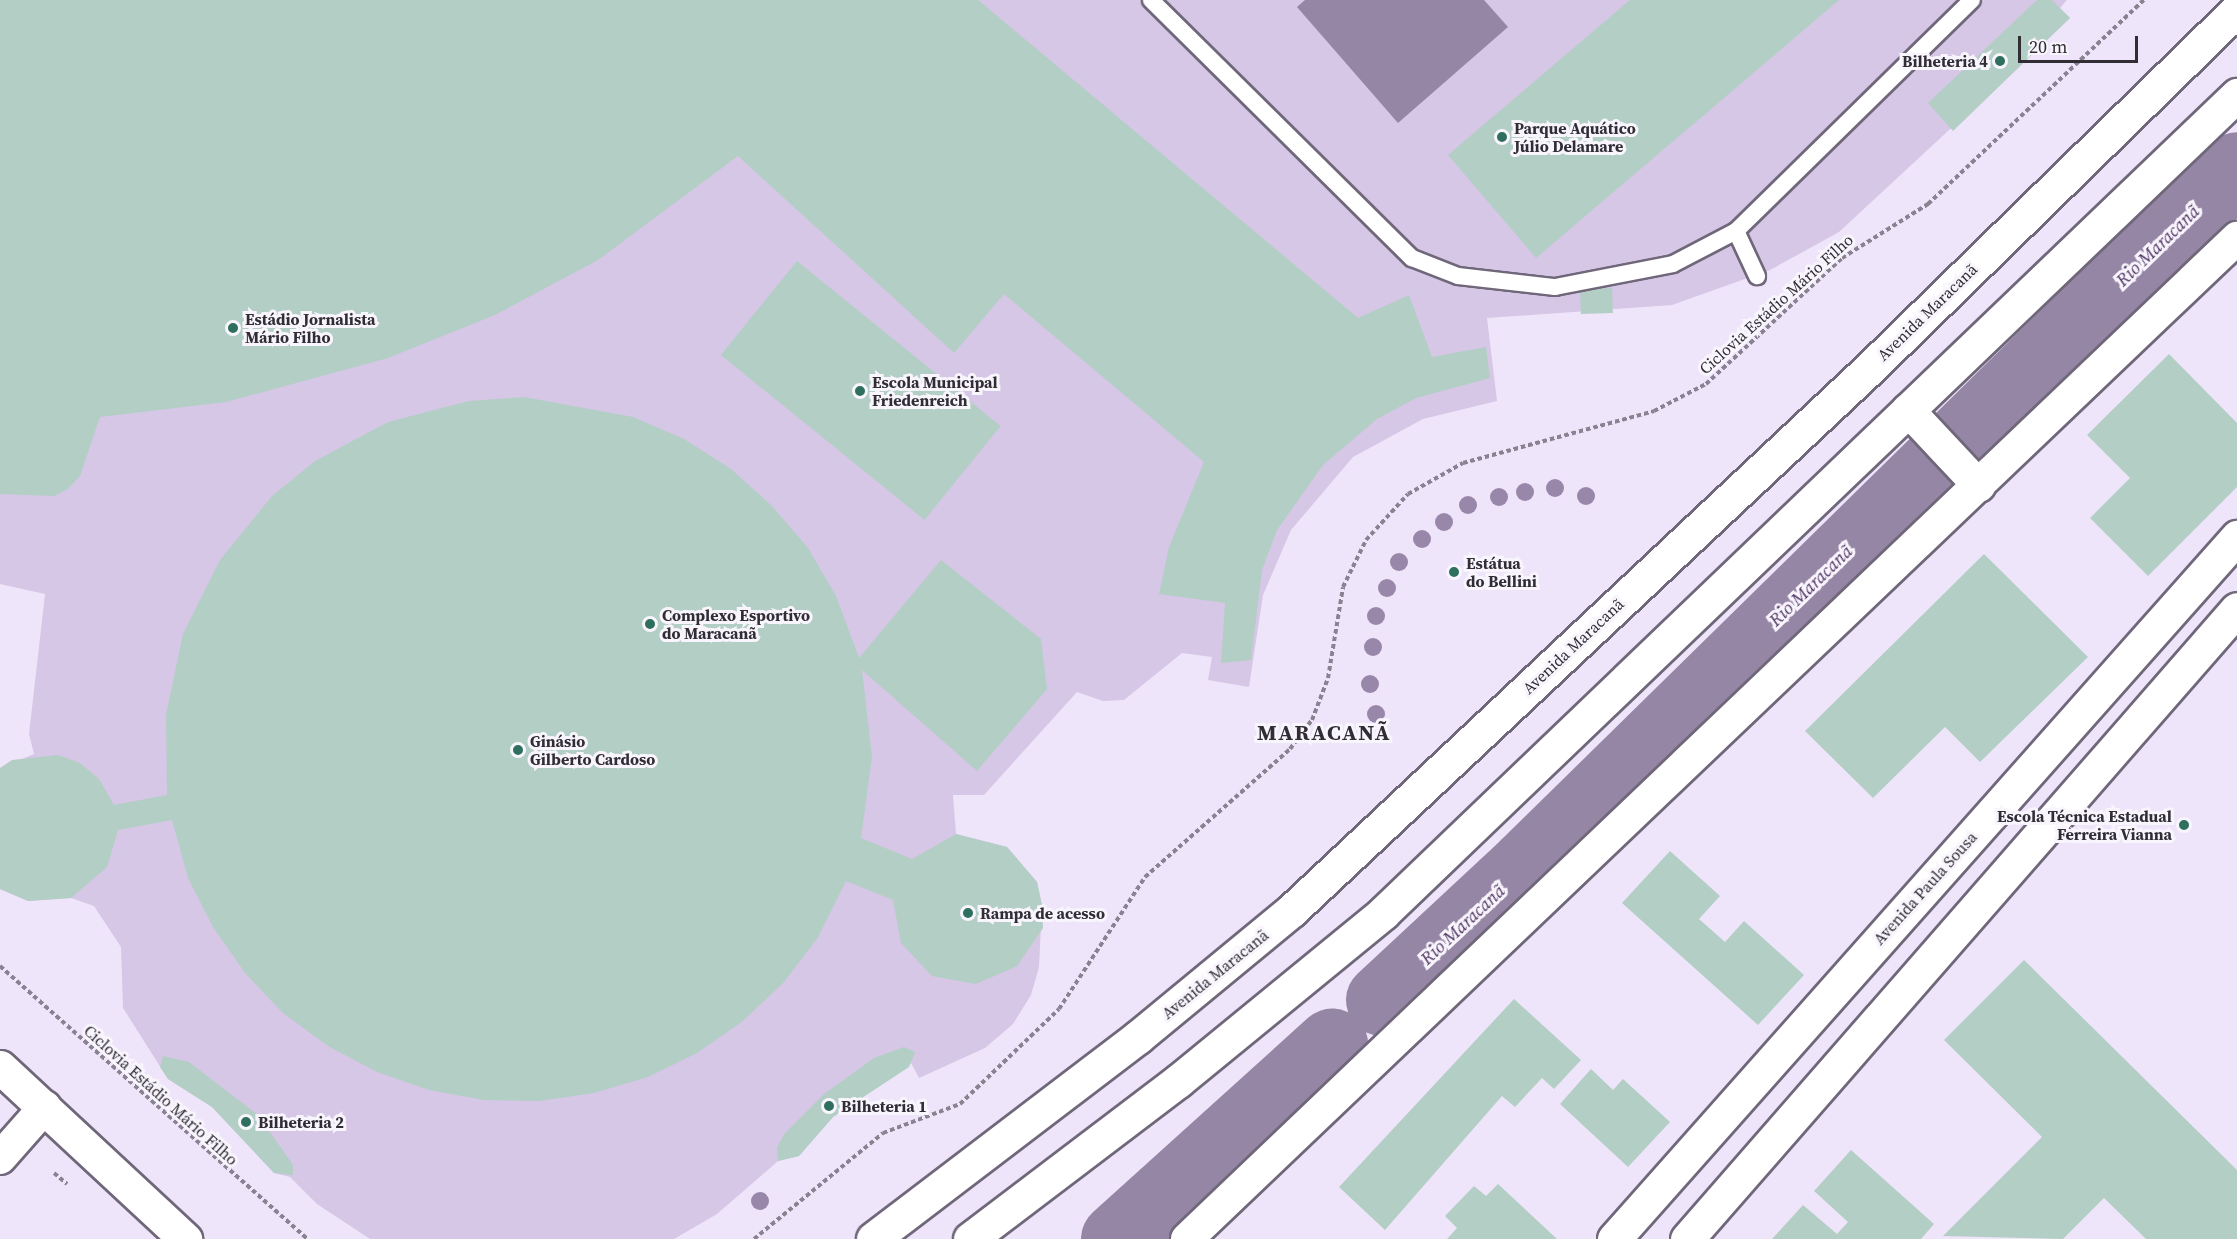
<!DOCTYPE html>
<html>
<head>
<meta charset="utf-8">
<style>
	body { margin:0 }
	#map { position:relative; width:2237px; height:1239px; overflow:hidden; background:#efe5fa; font-family:"Source Serif 4",serif }
	div>[style] { position:absolute }
	.green>* { inset:0; background:#d5c7e5 }
	.water>* { inset:0; background:#9586a5 }
	.river>* { height:72px; margin:-36px; padding:0 36px; transform-origin:36px; border-radius:36px; background:#9586a5 }
	.building>* { inset:0; background:#b3cec5; transform-origin:0 0 }
	.path>* { height:4px; margin-top:-2px; transform-origin:0; background:repeating-linear-gradient(90deg,#898290 0 4.5px,transparent 0 7.5px) }
	.roads { filter:drop-shadow(2px 0 #70677a) drop-shadow(-2px 0 #70677a) drop-shadow(0 2px #70677a) drop-shadow(0 -2px #70677a) }
	.lane>* { height:16px; margin:-8px; padding:0 8px; transform-origin:8px; border-radius:8px; background:#fff }
	.street>* { height:32px; margin:-16px; padding:0 16px; transform-origin:16px; border-radius:16px; background:#fff }
	.secondary>* { height:33px; margin:-16.5px; padding:0 16.5px; transform-origin:16.5px; border-radius:16.5px; background:#fff }
	.trees>* { width:18px; height:18px; margin:-9px; border-radius:50%; background:#9887a9 }
	.dots>* { width:16px; height:16px; translate:-50% -50%; box-sizing:border-box; border:3px solid #f9f5fd; border-radius:50% }
	span { translate:-50% -50%; white-space:nowrap; text-align:center; line-height:1.15; -webkit-text-stroke:6px #f9f5fd; paint-order:stroke }
	.poi-label { font-size:16px; color:#312d35; font-weight:700 }
	.right { translate:-100% -50%; text-align:right }
	.left { translate:0 -50%; text-align:left }
	.street-label { font-size:16px; color:#312d35 }
	.water-label { font-size:18px; color:#4d3562; font-style:italic }
	.district-label { font-size:22px; color:#312d35; font-weight:700; letter-spacing:1.5px }
	.scale { position:absolute; left:2018px; top:36px; width:120px; height:27px; box-sizing:border-box; border:3px solid #312d35; border-top:0; padding-left:8px; font-size:18px; line-height:21px; white-space:nowrap; color:#312d35; -webkit-text-stroke:4px #f9f5fd; paint-order:stroke }
</style>
</head>
<body>
<div id="map">
	<div class="green">
		<i style="clip-path:polygon(0 0,2067px 0,2060px 8px,2070px 18px,1839px 232px,1770px 270px,1672px 305px,1487px 318px,1497px 401px,1423px 419px,1353px 457px,1291px 530px,1263px 595px,1249px 687px,1208px 680px,1212px 657px,1182px 653px,1124px 700px,1103px 701px,1077px 692px,984px 795px,953px 795px,956px 834px,1007px 847px,1037px 882px,1042px 905px,1039px 967px,1031px 995px,1013px 1024px,985px 1048px,919px 1078px,911px 1063px,833px 1117px,799px 1156px,778px 1161px,717px 1214px,674px 1239px,370px 1239px,317px 1204px,290px 1177px,274px 1173px,212px 1107px,168px 1079px,123px 1008px,121px 947px,94px 906px,71px 898px,28px 901px,0 889px,0 768px,34px 754px,29px 734px,45px 594px,0 584px)"></i>
	</div>
	<div class="water">
		<i style="clip-path:polygon(1305px 0,1484px 0,1508px 27px,1398px 123px,1297px 7px)"></i>
	</div>
	<div class="river">
		<i style="left:1382px;top:1000px;width:197px;rotate:-42.9deg"></i>
		<i style="left:1526px;top:866px;width:996px;rotate:-44.47deg"></i>
		<i style="left:1117px;top:1239px;width:290px;rotate:-42.1deg"></i>
	</div>
	<div class="building">
		<i style="clip-path:polygon(0 0,978px 0,1358px 318px,1409px 295px,1432px 357px,1486px 347px,1490px 378px,1416px 398px,1377px 419px,1323px 465px,1277px 530px,1262px 570px,1251px 660px,1221px 663px,1225px 603px,1159px 594px,1169px 547px,1204px 462px,1004px 294px,954px 353px,738px 156px,598px 260px,495px 315px,388px 358px,226px 402px,100px 417px,80px 476px,68px 489px,54px 496px,0 494px)"></i>
		<i style="clip-path:polygon(1630px 0,1839px 0,1536px 258px,1448px 155px)"></i>
		<i style="clip-path:polygon(2037px 0,2052px 0,2070px 18px,1953px 131px,1928px 103px)"></i>
		<i style="left:797px;top:261px;width:262px;height:121px;rotate:39deg"></i>
		<i style="left:1612px;top:288px;width:25px;height:32px;rotate:88deg"></i>
		<i style="clip-path:polygon(2169px 354px,2237px 423px,2237px 487px,2148px 576px,2090px 518px,2130px 478px,2087px 435px)"></i>
		<i style="clip-path:polygon(524px 397px,633px 417px,684px 439px,731px 469px,772px 506px,808px 548px,836px 596px,859px 658px,941px 560px,1041px 639px,1047px 689px,977px 771px,862px 670px,872px 757px,861px 838px,912px 859px,956px 834px,1007px 847px,1037px 882px,1042px 905px,1043px 928px,1017px 966px,976px 984px,932px 976px,901px 943px,893px 900px,846px 881px,817px 939px,783px 983px,743px 1021px,697px 1053px,648px 1077px,594px 1093px,539px 1101px,484px 1100px,429px 1090px,377px 1072px,328px 1046px,283px 1013px,245px 973px,213px 927px,188px 878px,172px 820px,118px 830px,107px 867px,71px 898px,28px 901px,0 889px,0 768px,12px 760px,58px 755px,80px 763px,99px 779px,114px 805px,167px 795px,166px 715px,183px 634px,220px 560px,272px 496px,315px 461px,388px 422px,469px 401px)"></i>
		<i style="clip-path:polygon(1984px 554px,2088px 657px,1980px 762px,1945px 727px,1873px 798px,1805px 731px)"></i>
		<i style="clip-path:polygon(1670px 851px,1720px 896px,1699px 919px,1725px 942px,1744px 921px,1804px 975px,1758px 1025px,1622px 903px)"></i>
		<i style="clip-path:polygon(2024px 960px,2237px 1170px,2237px 1239px,2146px 1239px,2104px 1198px,2063px 1239px,1943px 1236px,2042px 1137px,1944px 1040px)"></i>
		<i style="clip-path:polygon(1514px 999px,1581px 1060px,1554px 1089px,1542px 1078px,1515px 1107px,1502px 1096px,1385px 1230px,1339px 1187px)"></i>
		<i style="clip-path:polygon(904px 1047px,915px 1052px,909px 1067px,833px 1117px,799px 1156px,778px 1161px,777px 1147px,785px 1133px,824px 1094px,874px 1058px)"></i>
		<i style="clip-path:polygon(163px 1056px,189px 1062px,258px 1115px,293px 1165px,293px 1175px,274px 1173px,212px 1107px,168px 1079px,160px 1067px)"></i>
		<i style="clip-path:polygon(1591px 1069px,1613px 1090px,1623px 1079px,1670px 1122px,1628px 1167px,1560px 1104px)"></i>
		<i style="clip-path:polygon(1851px 1150px,1934px 1224px,1921px 1239px,1772px 1239px,1803px 1205px,1837px 1234px,1848px 1222px,1814px 1191px)"></i>
		<i style="clip-path:polygon(1498px 1184px,1557px 1239px,1447px 1239px,1457px 1228px,1445px 1216px,1474px 1186px,1486px 1196px)"></i>
	</div>
	<div class="path">
		<i style="left:0;top:966px;width:412px;rotate:41.6deg"></i>
		<i style="left:54px;top:1173px;width:17px;rotate:40deg"></i>
		<i style="left:754px;top:1239px;width:167px;rotate:-39.4deg"></i>
		<i style="left:883px;top:1133px;width:82px;rotate:-20.6deg"></i>
		<i style="left:960px;top:1104px;width:137px;rotate:-43.8deg"></i>
		<i style="left:1059px;top:1009px;width:158px;rotate:-56.9deg"></i>
		<i style="left:1145px;top:877px;width:193px;rotate:-41.4deg"></i>
		<i style="left:1290px;top:749px;width:36px;rotate:-53deg"></i>
		<i style="left:1312px;top:720px;width:45px;rotate:-69.1deg"></i>
		<i style="left:1328px;top:678px;width:92px;rotate:-80.6deg"></i>
		<i style="left:1343px;top:587px;width:52px;rotate:-63.9deg"></i>
		<i style="left:1366px;top:540px;width:62px;rotate:-47.6deg"></i>
		<i style="left:1408px;top:494px;width:63px;rotate:-29.4deg"></i>
		<i style="left:1463px;top:463px;width:198px;rotate:-15.2deg"></i>
		<i style="left:1654px;top:411px;width:59px;rotate:-27.4deg"></i>
		<i style="left:1706px;top:384px;width:185px;rotate:-42.8deg"></i>
		<i style="left:1842px;top:258px;width:102px;rotate:-32.1deg"></i>
		<i style="left:1928px;top:204px;width:297px;rotate:-43.4deg"></i>
	</div>
	<div class="roads">
		<div class="lane">
			<i style="left:1151px;top:0;width:367px;rotate:44.7deg"></i>
			<i style="left:1412px;top:258px;width:49px;rotate:21.4deg"></i>
			<i style="left:1458px;top:276px;width:98px;rotate:6.5deg"></i>
			<i style="left:1555px;top:287px;width:120px;rotate:-11deg"></i>
			<i style="left:1673px;top:264px;width:71px;rotate:-27.6deg"></i>
			<i style="left:1736px;top:231px;width:50px;rotate:65deg"></i>
			<i style="left:1736px;top:231px;width:330px;rotate:-44.4deg"></i>
		</div>
		<div class="street">
			<i style="left:1908px;top:410px;width:104px;rotate:46.9deg"></i>
			<i style="left:0;top:1158px;width:68px;rotate:-48.6deg"></i>
			<i style="left:1187px;top:1239px;width:1451px;rotate:-43.63deg"></i>
		</div>
		<div class="secondary">
			<i style="left:0;top:1067px;width:253px;rotate:42.9deg"></i>
			<i style="left:873px;top:1239px;width:333px;rotate:-37.3deg"></i>
			<i style="left:1138px;top:1037px;width:200px;rotate:-39.5deg"></i>
			<i style="left:1292px;top:910px;width:791px;rotate:-43.16deg"></i>
			<i style="left:1869px;top:369px;width:514px;rotate:-44.29deg"></i>
			<i style="left:970px;top:1239px;width:261px;rotate:-37.2deg"></i>
			<i style="left:1178px;top:1081px;width:265px;rotate:-39.3deg"></i>
			<i style="left:1383px;top:913px;width:1183px;rotate:-43.77deg"></i>
			<i style="left:1614px;top:1239px;width:939px;rotate:-48.41deg"></i>
			<i style="left:1687px;top:1239px;width:836px;rotate:-48.88deg"></i>
		</div>
	</div>
	<div class="trees">
		<i style="left:1555px;top:488px"></i>
		<i style="left:1525px;top:492px"></i>
		<i style="left:1586px;top:496px"></i>
		<i style="left:1499px;top:497px"></i>
		<i style="left:1468px;top:505px"></i>
		<i style="left:1444px;top:522px"></i>
		<i style="left:1422px;top:539px"></i>
		<i style="left:1399px;top:562px"></i>
		<i style="left:1387px;top:588px"></i>
		<i style="left:1376px;top:616px"></i>
		<i style="left:1373px;top:647px"></i>
		<i style="left:1370px;top:684px"></i>
		<i style="left:1376px;top:714px"></i>
		<i style="left:760px;top:1201px"></i>
	</div>
	<div class="dots">
		<i style="left:2000px;top:61px;background:#2e6f5e"></i>
		<i style="left:1502px;top:137px;background:#2e6f5e"></i>
		<i style="left:233px;top:328px;background:#2e6f5e"></i>
		<i style="left:860px;top:391px;background:#2e6f5e"></i>
		<i style="left:1454px;top:572px;background:#2e6f5e"></i>
		<i style="left:650px;top:624px;background:#2e6f5e"></i>
		<i style="left:518px;top:750px;background:#2e6f5e"></i>
		<i style="left:2184px;top:825px;background:#2e6f5e"></i>
		<i style="left:968px;top:913px;background:#2e6f5e"></i>
		<i style="left:829px;top:1106px;background:#2e6f5e"></i>
		<i style="left:246px;top:1122px;background:#2e6f5e"></i>
	</div>
	<div class="poi-label">
		<span class="right" style="left:1988px;top:61px">Bilheteria 4</span>
		<span class="left" style="left:1514px;top:137px">Parque Aquático<br>Júlio Delamare</span>
		<span class="left" style="left:245px;top:328px">Estádio Jornalista<br>Mário Filho</span>
		<span class="left" style="left:872px;top:391px">Escola Municipal<br>Friedenreich</span>
		<span class="left" style="left:1466px;top:572px">Estátua<br>do Bellini</span>
		<span class="left" style="left:662px;top:624px">Complexo Esportivo<br>do Maracanã</span>
		<span class="left" style="left:530px;top:750px">Ginásio<br>Gilberto Cardoso</span>
		<span class="right" style="left:2172px;top:825px">Escola Técnica Estadual<br>Ferreira Vianna</span>
		<span class="left" style="left:980px;top:913px">Rampa de acesso</span>
		<span class="left" style="left:841px;top:1106px">Bilheteria 1</span>
		<span class="left" style="left:258px;top:1122px">Bilheteria 2</span>
	</div>
	<div class="street-label">
		<span style="left:1776px;top:304px;rotate:-42deg">Ciclovia Estádio Mário Filho</span>
		<span style="left:1927px;top:312px;rotate:-44deg">Avenida Maracanã</span>
		<span style="left:1573px;top:646px;rotate:-43deg">Avenida Maracanã</span>
		<span style="left:1925px;top:888px;rotate:-48deg">Avenida Paula Sousa</span>
		<span style="left:1215px;top:974px;rotate:-39deg">Avenida Maracanã</span>
		<span style="left:161px;top:1095px;rotate:42deg">Ciclovia Estádio Mário Filho</span>
	</div>
	<div class="water-label">
		<span style="left:2158px;top:246px;rotate:-44deg">Rio Maracanã</span>
		<span style="left:1811px;top:586px;rotate:-44deg">Rio Maracanã</span>
		<span style="left:1463px;top:925px;rotate:-43deg">Rio Maracanã</span>
	</div>
	<div class="district-label">
		<span style="left:1324px;top:733px">MARACANÃ</span>
	</div>
	<div class="scale">20 m</div>
</div>
</body>
</html>
